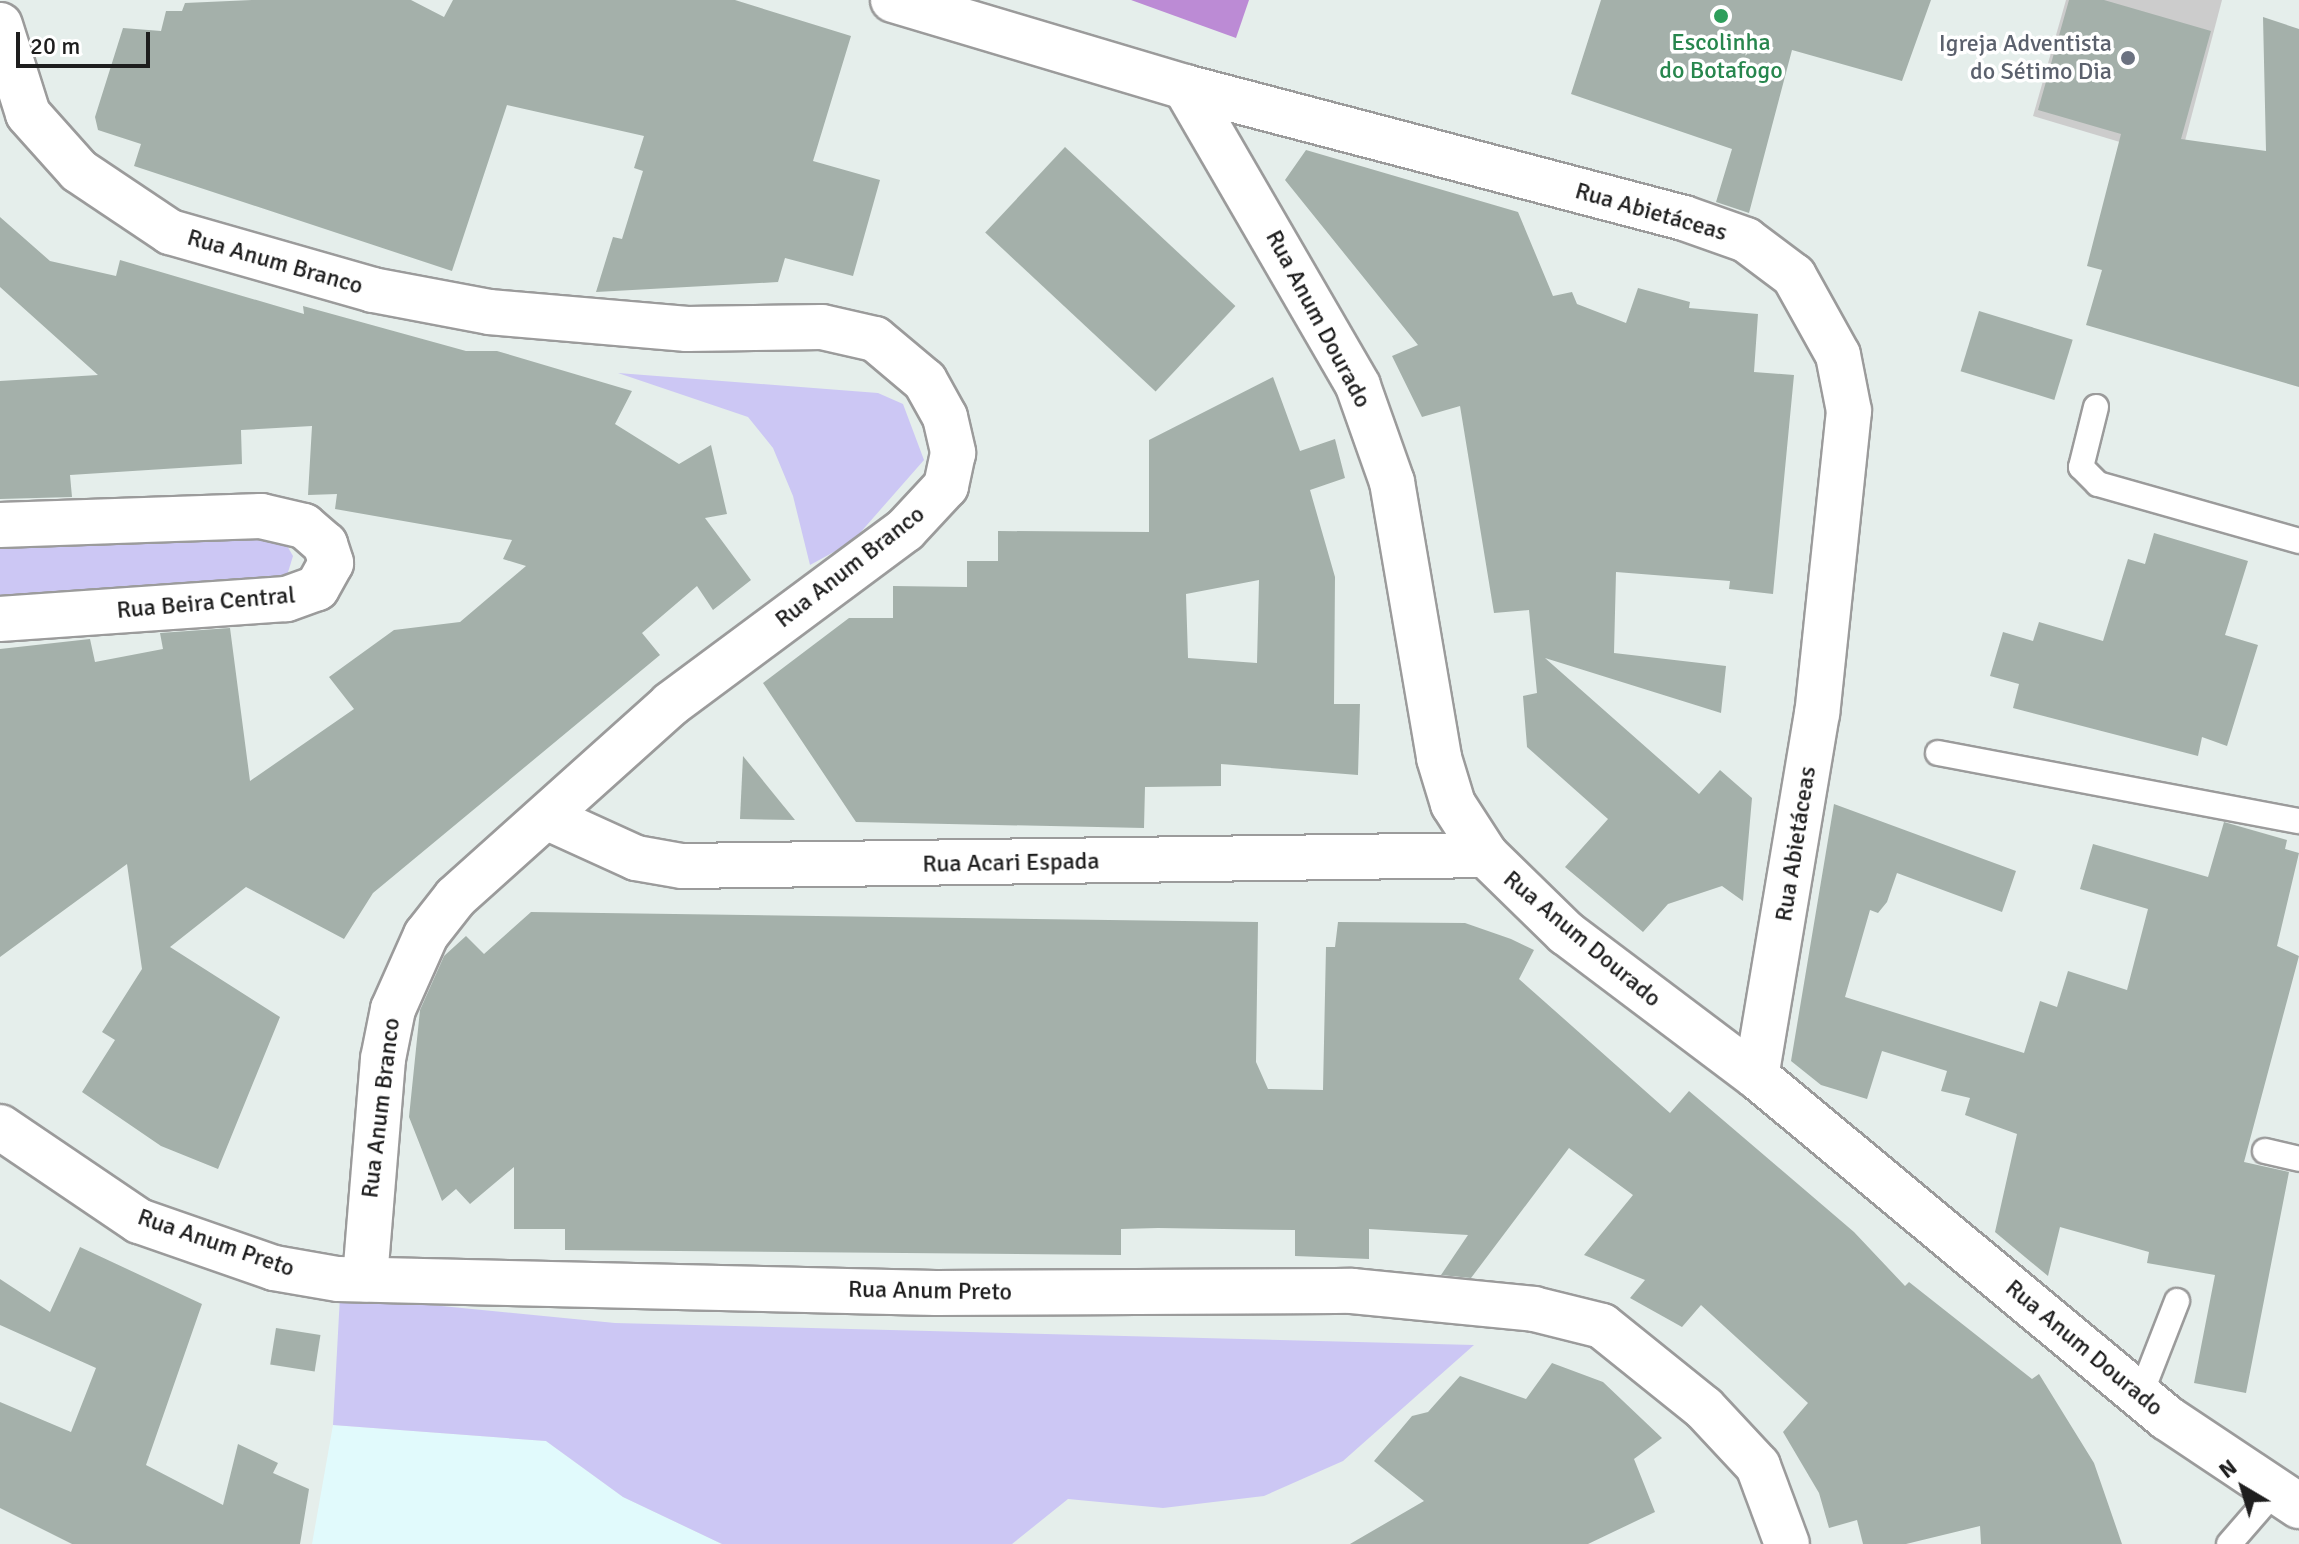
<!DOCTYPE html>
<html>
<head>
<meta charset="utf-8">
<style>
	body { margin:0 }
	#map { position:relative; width:2299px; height:1544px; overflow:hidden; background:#e5eeeb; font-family:Signika,sans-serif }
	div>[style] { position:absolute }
	.education>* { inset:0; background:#e1fafc }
	.religious>* { inset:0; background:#ccc }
	.park>* { inset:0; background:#ccc7f4 }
	.pitch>* { inset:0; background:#bc8bd5 }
	.building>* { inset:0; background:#a4b0aa; transform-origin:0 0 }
	.roads { filter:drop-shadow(2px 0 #9b9b9b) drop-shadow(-2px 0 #9b9b9b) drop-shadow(0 2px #9b9b9b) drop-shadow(0 -2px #9b9b9b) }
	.service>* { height:24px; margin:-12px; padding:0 12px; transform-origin:12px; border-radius:12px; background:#fff }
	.minor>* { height:44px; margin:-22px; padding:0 22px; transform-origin:22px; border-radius:22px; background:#fff }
	.dots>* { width:22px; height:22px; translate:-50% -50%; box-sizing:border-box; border:4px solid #fff; border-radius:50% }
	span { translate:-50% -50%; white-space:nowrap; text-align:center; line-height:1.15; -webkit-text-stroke:7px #fff; paint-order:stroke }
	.leisure-label { font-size:24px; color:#27864d }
	.worship-label { font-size:24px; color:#5b616d }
	.right { translate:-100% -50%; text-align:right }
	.street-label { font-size:24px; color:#1e1e1e }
	.north { position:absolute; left:2203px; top:1448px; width:80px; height:80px; -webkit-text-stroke:6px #fff; paint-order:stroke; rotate:322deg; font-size:22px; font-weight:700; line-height:32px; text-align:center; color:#1e1e1e }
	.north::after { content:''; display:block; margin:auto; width:28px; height:36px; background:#1e1e1e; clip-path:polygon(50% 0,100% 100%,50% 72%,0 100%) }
	.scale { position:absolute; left:16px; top:32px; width:134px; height:36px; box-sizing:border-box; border:4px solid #1e1e1e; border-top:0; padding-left:10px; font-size:24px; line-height:28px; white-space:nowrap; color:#1e1e1e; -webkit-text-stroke:6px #fff; paint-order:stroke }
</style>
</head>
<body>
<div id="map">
	<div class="education">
		<i style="clip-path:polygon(333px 1425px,546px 1441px,623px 1497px,722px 1544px,312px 1544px)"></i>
	</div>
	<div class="religious">
		<i style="clip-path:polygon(2066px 0,2222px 0,2180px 160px,2033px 116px)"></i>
	</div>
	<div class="park">
		<i style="clip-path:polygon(618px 373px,878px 393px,903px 404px,924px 460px,852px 542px,810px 565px,793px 496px,773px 448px,748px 417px)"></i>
		<i style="clip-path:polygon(282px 537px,293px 556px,285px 582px,0 603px,0 543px)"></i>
		<i style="clip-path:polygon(340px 1296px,615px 1323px,1474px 1345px,1343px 1461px,1264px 1496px,1163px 1508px,1068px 1499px,1012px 1544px,722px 1544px,623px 1497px,546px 1441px,333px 1425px)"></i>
	</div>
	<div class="pitch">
		<i style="clip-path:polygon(1131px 0,1249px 0,1236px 38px)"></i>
	</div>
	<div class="building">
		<i style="clip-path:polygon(252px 0,411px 0,444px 17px,453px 0,735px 0,851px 36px,813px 161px,880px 180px,853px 276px,785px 258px,778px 282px,596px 292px,613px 237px,622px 239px,643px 171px,634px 168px,644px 136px,507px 105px,452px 271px,134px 166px,141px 144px,98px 130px,95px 117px,123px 28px,161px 31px,166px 11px,182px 11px,185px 3px)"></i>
		<i style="clip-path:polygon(1601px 0,1931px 0,1902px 81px,1792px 50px,1749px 213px,1716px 202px,1732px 149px,1571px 94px)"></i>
		<i style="clip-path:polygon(2069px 0,2104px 0,2211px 31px,2181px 139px,2266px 151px,2263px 17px,2299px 29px,2299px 387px,2086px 325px,2102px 270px,2087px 266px,2121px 134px,2038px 110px)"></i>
		<i style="left:1065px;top:147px;width:233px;height:117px;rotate:43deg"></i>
		<i style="clip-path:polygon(1306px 150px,1518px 212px,1553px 296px,1572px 292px,1577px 304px,1626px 323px,1638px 288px,1690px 302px,1689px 308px,1758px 314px,1754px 372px,1794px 375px,1773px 594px,1729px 589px,1730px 581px,1616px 572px,1614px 653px,1726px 666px,1721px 713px,1545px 658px,1699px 794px,1720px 770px,1752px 798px,1743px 901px,1722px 886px,1668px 904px,1643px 932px,1565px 867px,1608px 819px,1527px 747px,1523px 696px,1537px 693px,1529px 610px,1494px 613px,1460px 406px,1422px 417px,1392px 356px,1418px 345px,1285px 180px)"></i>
		<i style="clip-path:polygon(0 217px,50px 261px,116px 276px,120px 260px,304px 314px,303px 306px,466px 351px,497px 351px,632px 391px,615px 424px,679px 464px,711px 445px,727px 514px,705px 518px,751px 580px,713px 610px,697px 586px,642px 633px,660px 655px,373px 893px,344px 939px,246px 887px,170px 947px,280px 1017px,218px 1169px,161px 1146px,82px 1092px,115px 1040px,102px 1032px,142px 969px,127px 864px,0 957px,0 649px,90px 639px,95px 662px,163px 649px,160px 633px,230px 628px,250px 781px,354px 709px,329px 677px,394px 630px,460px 622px,526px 566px,503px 559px,512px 540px,335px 509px,337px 494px,308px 495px,312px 426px,241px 430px,242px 464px,70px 475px,72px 497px,0 499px,0 381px,98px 375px,0 287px)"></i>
		<i style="left:1979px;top:311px;width:98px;height:63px;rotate:17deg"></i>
		<i style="clip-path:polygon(evenodd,1273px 377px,1300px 451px,1335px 439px,1345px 478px,1310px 490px,1335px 577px,1334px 704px,1360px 704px,1358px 775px,1221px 764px,1221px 786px,1145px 787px,1144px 828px,856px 822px,763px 683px,849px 618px,893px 618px,893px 586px,967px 587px,967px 561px,998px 561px,998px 531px,1149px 532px,1149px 440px,1273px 377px,1259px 580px,1257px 663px,1188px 658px,1186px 594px,1259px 580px)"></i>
		<i style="clip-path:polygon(2154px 533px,2248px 561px,2225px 635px,2258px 645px,2227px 746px,2202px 737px,2198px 756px,2013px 708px,2019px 684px,1990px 676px,2003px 632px,2033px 641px,2039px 622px,2103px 641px,2128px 559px,2145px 564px)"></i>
		<i style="clip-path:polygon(743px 756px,795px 820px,740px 819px)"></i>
		<i style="clip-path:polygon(1834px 804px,2016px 871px,2002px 912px,1897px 873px,1887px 902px,1878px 913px,1870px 910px,1845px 997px,2024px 1053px,2040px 1001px,2057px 1007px,2068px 971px,2127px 990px,2148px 909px,2080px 889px,2093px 844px,2208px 877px,2224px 822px,2287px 840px,2285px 849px,2299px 853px,2277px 946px,2299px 956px,2244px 1162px,2289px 1172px,2246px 1393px,2194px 1383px,2215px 1275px,2147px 1263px,2149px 1252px,2060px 1227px,2048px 1276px,1995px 1232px,2017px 1134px,1965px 1115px,1970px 1098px,1941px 1091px,1947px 1071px,1882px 1051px,1867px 1099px,1821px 1085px,1791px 1061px)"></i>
		<i style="clip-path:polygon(531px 912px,1258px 922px,1256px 1062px,1268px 1089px,1323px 1090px,1326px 947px,1335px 947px,1338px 922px,1465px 923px,1511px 939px,1534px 950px,1519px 979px,1670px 1113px,1689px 1091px,1854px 1232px,1905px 1286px,1909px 1282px,2032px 1379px,2039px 1374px,2094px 1463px,2122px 1544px,1981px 1544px,1980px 1526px,1906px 1544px,1863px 1544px,1857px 1520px,1829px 1528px,1819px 1493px,1783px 1432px,1808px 1403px,1701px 1305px,1682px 1327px,1630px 1298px,1645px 1280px,1584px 1255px,1633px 1195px,1569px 1148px,1471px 1278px,1441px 1275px,1468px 1235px,1369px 1229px,1369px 1259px,1295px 1256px,1295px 1230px,1158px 1228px,1121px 1229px,1121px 1255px,565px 1250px,565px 1229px,514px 1229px,514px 1167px,470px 1204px,456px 1189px,442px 1201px,409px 1117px,420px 1010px,444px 956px,466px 936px,484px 954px)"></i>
		<i style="clip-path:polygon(80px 1247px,202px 1304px,146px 1465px,223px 1505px,238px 1444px,278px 1463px,273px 1473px,309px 1489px,300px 1544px,72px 1544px,0 1508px,0 1402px,71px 1432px,96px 1368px,0 1325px,0 1279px,50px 1312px)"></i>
		<i style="left:276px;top:1328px;width:45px;height:37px;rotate:9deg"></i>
		<i style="clip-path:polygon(1552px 1363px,1603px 1382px,1662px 1438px,1634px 1459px,1655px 1512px,1588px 1544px,1350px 1544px,1424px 1501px,1374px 1461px,1412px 1416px,1428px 1412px,1460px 1376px,1526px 1399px)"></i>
	</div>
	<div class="roads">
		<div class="service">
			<i style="left:2096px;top:407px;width:62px;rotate:104deg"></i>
			<i style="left:2081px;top:467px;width:24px;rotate:45deg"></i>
			<i style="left:2098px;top:484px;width:209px;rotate:15.8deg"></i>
			<i style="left:1938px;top:753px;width:367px;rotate:10.7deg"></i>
			<i style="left:2265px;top:1151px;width:35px;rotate:13deg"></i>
			<i style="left:2140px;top:1396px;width:102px;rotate:-68.7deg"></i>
			<i style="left:2229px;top:1544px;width:70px;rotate:-49deg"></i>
		</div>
		<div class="minor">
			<i style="left:893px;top:0;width:305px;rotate:16.6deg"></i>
			<i style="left:1185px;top:87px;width:516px;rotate:14.71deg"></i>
			<i style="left:1684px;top:218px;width:66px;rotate:19.5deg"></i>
			<i style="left:1746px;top:240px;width:60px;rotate:36.9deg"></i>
			<i style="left:1794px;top:276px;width:90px;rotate:60.9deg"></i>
			<i style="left:1838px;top:355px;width:57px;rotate:78.9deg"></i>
			<i style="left:1849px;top:411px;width:304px;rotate:96deg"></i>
			<i style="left:1817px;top:713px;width:368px;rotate:99.5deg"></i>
			<i style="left:0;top:25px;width:93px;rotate:72.5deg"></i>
			<i style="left:28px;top:114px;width:76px;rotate:48.2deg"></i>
			<i style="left:79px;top:171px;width:110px;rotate:33.8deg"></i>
			<i style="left:170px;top:232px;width:211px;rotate:15.9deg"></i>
			<i style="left:373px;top:290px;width:118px;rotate:10.7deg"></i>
			<i style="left:489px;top:312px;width:199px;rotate:4.9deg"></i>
			<i style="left:687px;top:329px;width:135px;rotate:-0.8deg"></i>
			<i style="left:822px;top:327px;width:54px;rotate:12.8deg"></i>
			<i style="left:875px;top:339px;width:65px;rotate:40deg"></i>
			<i style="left:925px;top:381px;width:41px;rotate:60.9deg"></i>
			<i style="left:945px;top:417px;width:37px;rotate:77deg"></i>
			<i style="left:953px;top:453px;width:34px;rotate:102deg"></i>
			<i style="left:946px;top:486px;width:60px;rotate:133deg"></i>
			<i style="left:905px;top:530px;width:292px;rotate:143.4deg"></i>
			<i style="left:671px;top:704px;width:290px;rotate:138.1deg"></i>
			<i style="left:455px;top:898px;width:47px;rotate:128.1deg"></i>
			<i style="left:426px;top:935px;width:81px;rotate:114deg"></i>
			<i style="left:393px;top:1009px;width:51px;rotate:101.3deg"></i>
			<i style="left:383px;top:1059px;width:221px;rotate:94.7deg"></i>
			<i style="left:1185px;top:87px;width:345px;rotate:59.9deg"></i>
			<i style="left:1358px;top:386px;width:102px;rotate:70.5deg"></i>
			<i style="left:1392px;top:482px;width:280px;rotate:80.3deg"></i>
			<i style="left:1439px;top:758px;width:48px;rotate:73.1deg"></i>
			<i style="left:1453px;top:804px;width:61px;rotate:57.1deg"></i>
			<i style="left:1486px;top:855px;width:112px;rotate:44.3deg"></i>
			<i style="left:1566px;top:933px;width:238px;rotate:37deg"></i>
			<i style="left:1756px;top:1076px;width:535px;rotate:39.76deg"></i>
			<i style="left:2167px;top:1418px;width:159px;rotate:33.7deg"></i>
			<i style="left:0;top:525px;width:261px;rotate:-2deg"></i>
			<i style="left:261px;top:516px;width:44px;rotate:13.1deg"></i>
			<i style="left:304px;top:526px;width:28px;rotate:41deg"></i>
			<i style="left:325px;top:544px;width:20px;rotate:72deg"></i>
			<i style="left:331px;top:563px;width:29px;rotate:119deg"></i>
			<i style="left:317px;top:588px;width:33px;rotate:160deg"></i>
			<i style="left:286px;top:599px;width:287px;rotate:176deg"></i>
			<i style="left:546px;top:817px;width:99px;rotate:24.5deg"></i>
			<i style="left:636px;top:858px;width:47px;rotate:9.9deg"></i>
			<i style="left:682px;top:866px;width:804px;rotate:-0.78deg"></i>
			<i style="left:0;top:1127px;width:168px;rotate:34.1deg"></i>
			<i style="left:139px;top:1221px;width:143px;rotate:19.2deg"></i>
			<i style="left:274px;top:1268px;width:65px;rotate:9.8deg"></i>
			<i style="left:338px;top:1279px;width:598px;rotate:1.34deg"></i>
			<i style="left:936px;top:1293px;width:416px;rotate:-0.3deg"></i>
			<i style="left:1352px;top:1291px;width:183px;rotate:5.6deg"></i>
			<i style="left:1534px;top:1309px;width:70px;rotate:14deg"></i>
			<i style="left:1602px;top:1326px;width:131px;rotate:38.8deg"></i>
			<i style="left:1704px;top:1408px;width:79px;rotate:47deg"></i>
			<i style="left:1758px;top:1466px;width:83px;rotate:69.6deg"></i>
		</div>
	</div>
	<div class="dots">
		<i style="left:1721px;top:16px;background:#2e9e5b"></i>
		<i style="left:2128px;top:58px;background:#6b7280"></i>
	</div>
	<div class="leisure-label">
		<span style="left:1721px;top:57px">Escolinha<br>do Botafogo</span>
	</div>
	<div class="worship-label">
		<span class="right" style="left:2112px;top:58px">Igreja Adventista<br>do Sétimo Dia</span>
	</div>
	<div class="street-label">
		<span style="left:1651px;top:212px;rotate:16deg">Rua Abietáceas</span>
		<span style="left:275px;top:262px;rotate:16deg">Rua Anum Branco</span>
		<span style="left:1318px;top:319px;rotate:62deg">Rua Anum Dourado</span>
		<span style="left:850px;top:567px;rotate:-38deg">Rua Anum Branco</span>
		<span style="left:206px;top:603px;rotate:-5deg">Rua Beira Central</span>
		<span style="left:1796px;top:844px;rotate:-81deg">Rua Abietáceas</span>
		<span style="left:1011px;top:863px;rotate:-1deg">Rua Acari Espada</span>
		<span style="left:1582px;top:939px;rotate:40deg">Rua Anum Dourado</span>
		<span style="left:381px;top:1108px;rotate:-83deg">Rua Anum Branco</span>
		<span style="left:216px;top:1243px;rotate:19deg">Rua Anum Preto</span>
		<span style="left:930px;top:1291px;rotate:1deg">Rua Anum Preto</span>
		<span style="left:2084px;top:1348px;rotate:40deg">Rua Anum Dourado</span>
	</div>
	<div class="north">N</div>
	<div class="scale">20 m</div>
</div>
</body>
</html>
